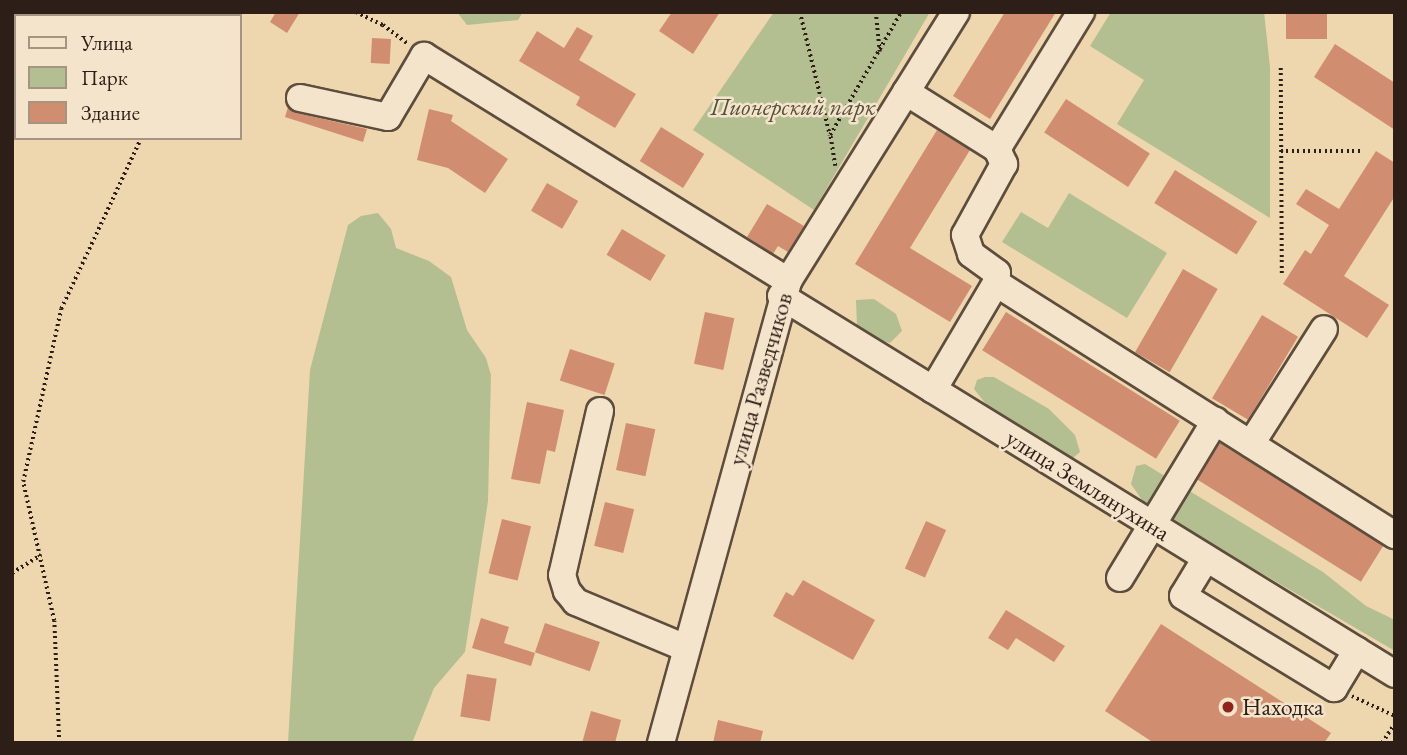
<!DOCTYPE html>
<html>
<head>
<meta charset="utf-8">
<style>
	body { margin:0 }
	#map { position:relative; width:1407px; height:755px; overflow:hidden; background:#eed6af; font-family:"EB Garamond",serif }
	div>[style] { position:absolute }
	.green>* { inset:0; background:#b3bf90 }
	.building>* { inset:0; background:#d18d70; transform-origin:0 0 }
	.path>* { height:3.5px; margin-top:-1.75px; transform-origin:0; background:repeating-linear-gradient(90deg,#2d1f17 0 2px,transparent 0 5.5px) }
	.roads { filter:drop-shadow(2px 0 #5d4d3d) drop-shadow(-2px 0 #5d4d3d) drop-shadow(0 2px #5d4d3d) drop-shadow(0 -2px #5d4d3d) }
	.minor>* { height:26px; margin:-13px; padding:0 13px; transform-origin:13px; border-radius:13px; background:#f4e4cb }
	.dots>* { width:19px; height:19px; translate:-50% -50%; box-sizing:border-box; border:4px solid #f4e4cb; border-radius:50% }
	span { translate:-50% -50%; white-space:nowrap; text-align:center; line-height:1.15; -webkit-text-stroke:5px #f4e4cb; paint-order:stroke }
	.park-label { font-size:24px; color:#554f3b; font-style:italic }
	.street-label { font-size:24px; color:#2d1f17 }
	.poi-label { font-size:24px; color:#2d1f17 }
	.left { translate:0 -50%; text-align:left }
	.frame { position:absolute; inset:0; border:14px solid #2d1f17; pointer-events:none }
	.legend { position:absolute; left:14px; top:14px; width:228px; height:126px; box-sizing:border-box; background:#f4e4cb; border:2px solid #a49583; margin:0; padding:9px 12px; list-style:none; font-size:21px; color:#2d1f17 }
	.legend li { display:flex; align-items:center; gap:14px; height:35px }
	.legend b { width:35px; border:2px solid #a49583 }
</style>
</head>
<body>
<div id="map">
	<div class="green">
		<i style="clip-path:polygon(457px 12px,523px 12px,518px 20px,467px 25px)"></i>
		<i style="clip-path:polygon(774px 12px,930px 12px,814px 210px,693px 130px)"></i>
		<i style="clip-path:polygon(1111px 12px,1264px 12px,1270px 67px,1270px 218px,1117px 124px,1144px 80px,1090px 46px)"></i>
		<i style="clip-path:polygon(1069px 193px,1167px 253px,1127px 318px,1002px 242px,1021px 212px,1048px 228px)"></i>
		<i style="clip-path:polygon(378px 213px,391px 229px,396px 248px,429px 261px,451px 277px,467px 330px,486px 358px,491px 375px,488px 501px,465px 652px,434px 688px,412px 743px,288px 743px,310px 370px,348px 225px,361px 216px)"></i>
		<i style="clip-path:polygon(874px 299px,896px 314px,902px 331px,890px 343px,871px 338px,857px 326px,856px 300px)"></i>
		<i style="clip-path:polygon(985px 377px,994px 377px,1049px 409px,1075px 435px,1080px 452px,1073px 458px,997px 418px,974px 389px,977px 380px)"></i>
		<i style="clip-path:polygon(1145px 464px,1323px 572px,1366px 606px,1395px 620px,1395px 651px,1146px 506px,1131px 484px,1136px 466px)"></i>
	</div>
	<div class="building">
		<i style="clip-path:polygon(276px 12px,300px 12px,287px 33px,270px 22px)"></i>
		<i style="clip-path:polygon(672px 12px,720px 12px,693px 54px,659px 31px)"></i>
		<i style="clip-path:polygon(1005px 12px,1056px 12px,990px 119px,953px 96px)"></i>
		<i style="left:1286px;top:12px;width:41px;height:27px"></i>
		<i style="clip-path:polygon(577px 27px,593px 36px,579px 60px,636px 94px,615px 128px,576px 105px,580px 97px,519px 61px,537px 31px,564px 48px)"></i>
		<i style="left:372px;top:38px;width:19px;height:25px;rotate:3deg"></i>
		<i style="clip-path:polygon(1335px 44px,1395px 83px,1395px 130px,1314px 77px)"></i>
		<i style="left:1066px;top:99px;width:100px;height:40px;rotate:33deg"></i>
		<i style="clip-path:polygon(288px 107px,297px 113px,367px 129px,363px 142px,285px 117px)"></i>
		<i style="clip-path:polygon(429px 109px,453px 115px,451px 121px,508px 159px,485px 193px,448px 168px,417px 160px)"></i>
		<i style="left:661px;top:127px;width:51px;height:40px;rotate:32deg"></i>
		<i style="clip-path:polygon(937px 130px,970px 150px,910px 248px,972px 286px,950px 322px,855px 264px)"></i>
		<i style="clip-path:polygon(1376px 151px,1395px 163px,1395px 196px,1344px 276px,1389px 305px,1367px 338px,1283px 284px,1305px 250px,1311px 254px,1329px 225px,1296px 204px,1306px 189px,1339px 209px)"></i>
		<i style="left:1175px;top:170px;width:97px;height:39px;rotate:32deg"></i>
		<i style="left:547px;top:183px;width:36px;height:32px;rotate:30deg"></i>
		<i style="clip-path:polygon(767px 204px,804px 226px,788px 252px,778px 246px,773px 254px,747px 237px)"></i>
		<i style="left:622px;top:229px;width:51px;height:30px;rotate:31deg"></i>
		<i style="left:1183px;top:269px;width:40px;height:96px;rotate:30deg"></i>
		<i style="left:705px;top:312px;width:30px;height:53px;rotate:12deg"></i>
		<i style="left:1006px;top:312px;width:205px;height:45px;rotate:32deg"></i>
		<i style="left:1262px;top:315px;width:42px;height:97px;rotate:31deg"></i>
		<i style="left:570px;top:349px;width:47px;height:33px;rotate:18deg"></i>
		<i style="clip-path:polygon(527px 402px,564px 410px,555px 452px,547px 450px,540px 484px,511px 479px)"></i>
		<i style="left:626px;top:423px;width:30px;height:48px;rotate:12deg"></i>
		<i style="left:1220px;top:443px;width:193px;height:43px;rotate:32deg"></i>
		<i style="left:605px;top:502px;width:30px;height:45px;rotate:14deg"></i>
		<i style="left:502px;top:519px;width:30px;height:56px;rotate:14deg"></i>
		<i style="left:926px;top:521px;width:22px;height:52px;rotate:24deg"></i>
		<i style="clip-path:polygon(803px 580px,875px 620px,853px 660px,773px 616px,786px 592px,793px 596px)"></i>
		<i style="clip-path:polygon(1006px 610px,1065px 646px,1054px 662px,1016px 638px,1008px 650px,988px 638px)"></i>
		<i style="clip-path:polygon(481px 618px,509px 627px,504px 643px,535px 653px,531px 666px,472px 648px)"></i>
		<i style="left:545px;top:623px;width:58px;height:31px;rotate:19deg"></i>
		<i style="clip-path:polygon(1161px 624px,1331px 733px,1324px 743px,1154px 743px,1105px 711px)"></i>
		<i style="left:467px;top:674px;width:30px;height:43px;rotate:9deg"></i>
		<i style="clip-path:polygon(591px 711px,621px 720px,615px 743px,582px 743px)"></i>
		<i style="clip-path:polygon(718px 720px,763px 731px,760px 743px,713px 743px)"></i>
	</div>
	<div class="path">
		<i style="left:356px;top:12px;width:30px;rotate:26deg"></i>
		<i style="left:383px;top:25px;width:31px;rotate:37deg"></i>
		<i style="left:800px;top:12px;width:127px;rotate:76.3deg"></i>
		<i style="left:876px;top:12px;width:40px;rotate:84.3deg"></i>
		<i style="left:209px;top:16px;width:4px;rotate:-63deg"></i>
		<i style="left:1281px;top:68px;width:206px;rotate:89.7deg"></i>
		<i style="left:1281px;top:151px;width:81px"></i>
		<i style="left:835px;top:166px;width:31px;rotate:-99deg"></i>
		<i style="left:830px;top:135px;width:142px;rotate:-60deg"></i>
		<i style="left:12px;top:573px;width:34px;rotate:-32deg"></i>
		<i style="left:1352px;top:696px;width:47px;rotate:24.9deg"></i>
		<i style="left:59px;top:743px;width:122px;rotate:-92.3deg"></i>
		<i style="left:54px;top:621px;width:142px;rotate:-102.6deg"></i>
		<i style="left:23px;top:482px;width:177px;rotate:-77.6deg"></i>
		<i style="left:61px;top:309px;width:189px;rotate:-64.9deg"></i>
		<i style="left:1382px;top:743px;width:24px;rotate:-57deg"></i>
	</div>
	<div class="roads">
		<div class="minor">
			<i style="left:906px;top:92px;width:107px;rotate:32.1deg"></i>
			<i style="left:997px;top:149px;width:17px;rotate:65deg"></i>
			<i style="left:1004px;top:164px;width:81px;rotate:118.8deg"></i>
			<i style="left:965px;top:235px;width:20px;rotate:72deg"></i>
			<i style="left:971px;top:254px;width:32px;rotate:36deg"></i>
			<i style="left:997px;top:273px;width:10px;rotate:96deg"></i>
			<i style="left:996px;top:283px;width:124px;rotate:120.5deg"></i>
			<i style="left:300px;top:98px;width:90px;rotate:12.2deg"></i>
			<i style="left:388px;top:117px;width:71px;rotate:-59.5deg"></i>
			<i style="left:424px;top:56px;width:428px;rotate:31.7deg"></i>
			<i style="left:997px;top:149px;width:161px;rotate:-58.5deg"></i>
			<i style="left:996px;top:283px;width:472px;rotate:32.3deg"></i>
			<i style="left:781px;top:296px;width:721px;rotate:31.62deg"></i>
			<i style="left:600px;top:411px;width:168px;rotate:103deg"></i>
			<i style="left:562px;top:575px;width:17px;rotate:73deg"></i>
			<i style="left:567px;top:591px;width:14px;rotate:51deg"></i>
			<i style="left:576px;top:602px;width:119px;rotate:22.7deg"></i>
			<i style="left:1251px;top:444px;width:136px;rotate:-57.6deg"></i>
			<i style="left:1206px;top:558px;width:44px;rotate:121.2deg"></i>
			<i style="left:1183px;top:596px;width:177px;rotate:31.4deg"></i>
			<i style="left:1334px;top:688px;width:44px;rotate:-58.8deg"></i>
			<i style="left:1120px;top:578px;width:184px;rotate:-58.8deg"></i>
			<i style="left:661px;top:743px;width:479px;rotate:-74.6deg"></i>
			<i style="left:788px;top:281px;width:317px;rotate:-58deg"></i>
		</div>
	</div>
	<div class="dots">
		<i style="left:1228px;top:707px;background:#8f2418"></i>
	</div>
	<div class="park-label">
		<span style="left:793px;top:107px">Пионерский парк</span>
	</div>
	<div class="street-label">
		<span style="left:760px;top:379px;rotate:-74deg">улица Разведчиков</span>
		<span style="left:1088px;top:485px;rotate:32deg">улица Землянухина</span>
	</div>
	<div class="poi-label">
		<span class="left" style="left:1242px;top:707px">Находка</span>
	</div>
	<div class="frame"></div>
	<ul class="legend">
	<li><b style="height:9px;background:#f4e4cb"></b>Улица</li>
	<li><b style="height:19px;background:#b3bf90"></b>Парк</li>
	<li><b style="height:19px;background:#d18d70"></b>Здание</li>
	</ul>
</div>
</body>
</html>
